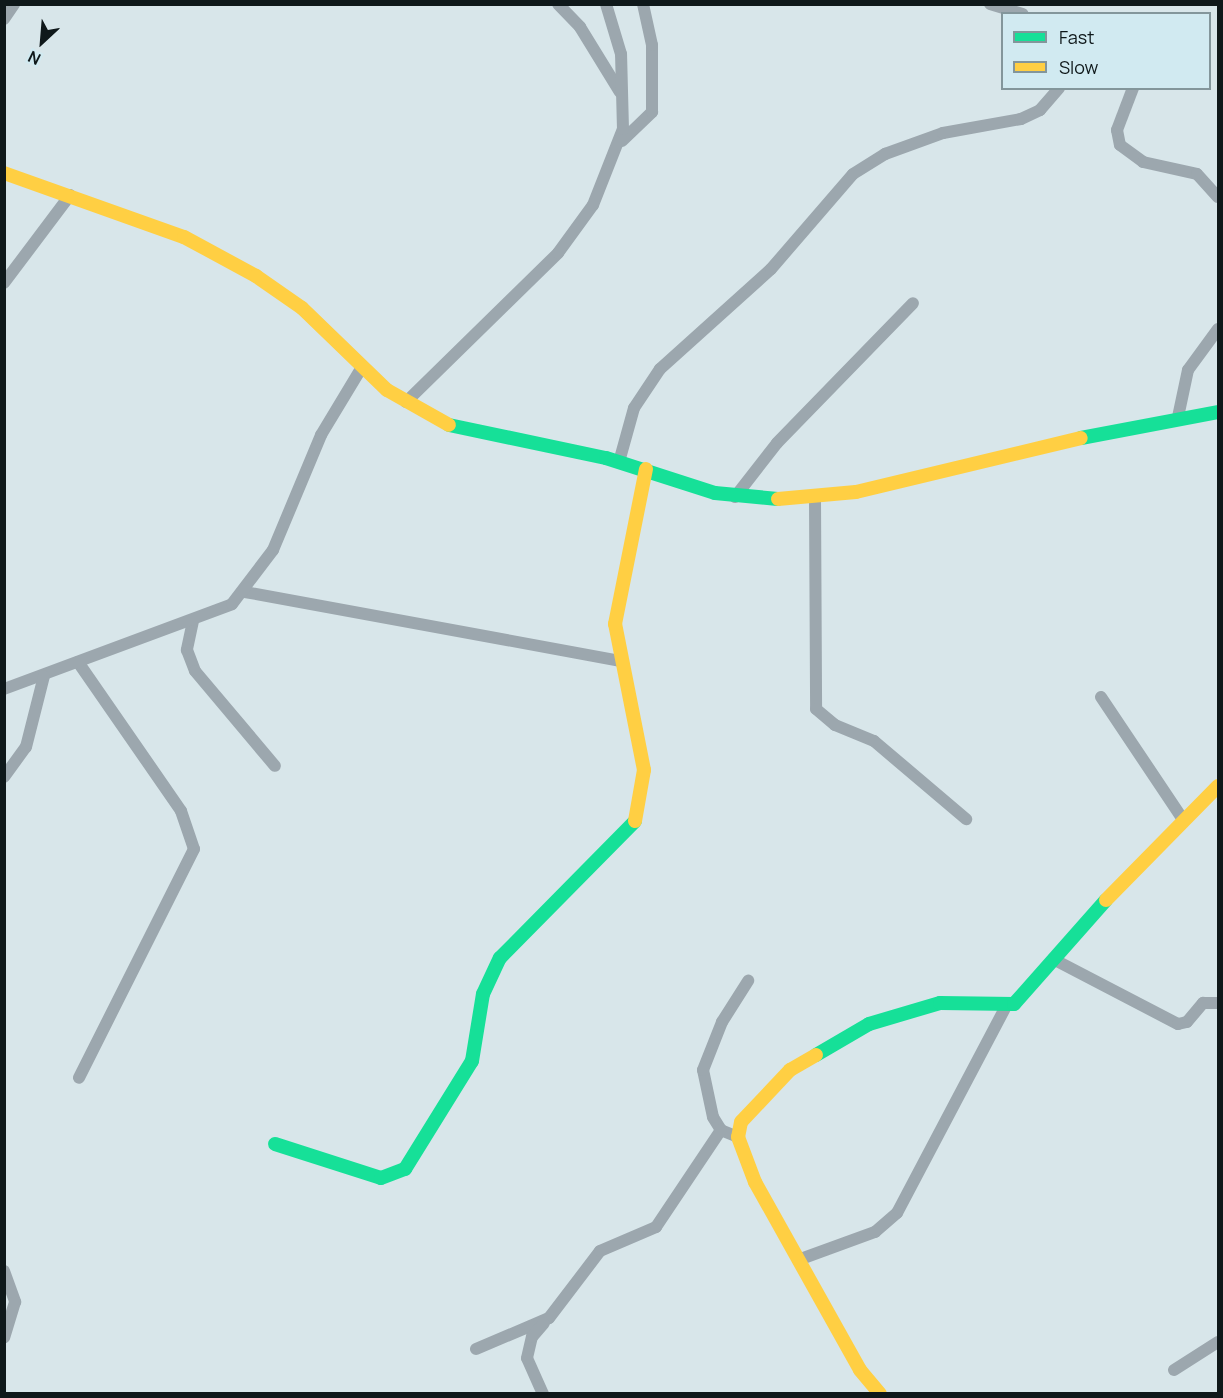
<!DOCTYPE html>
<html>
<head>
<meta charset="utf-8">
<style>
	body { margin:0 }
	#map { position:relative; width:1223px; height:1398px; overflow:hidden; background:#d8e6ea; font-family:Manrope,sans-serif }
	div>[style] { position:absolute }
	.street>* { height:12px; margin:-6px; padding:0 6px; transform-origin:6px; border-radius:6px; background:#9ca7ae }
	.fast>* { height:14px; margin:-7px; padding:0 7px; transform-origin:7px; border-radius:7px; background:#16e098 }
	.slow>* { height:14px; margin:-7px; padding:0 7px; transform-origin:7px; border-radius:7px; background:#ffcf43 }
	span { translate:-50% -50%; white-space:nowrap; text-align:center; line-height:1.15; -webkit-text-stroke:6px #d1eaf1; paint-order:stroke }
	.frame { position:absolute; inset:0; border:6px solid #0f181a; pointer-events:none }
	.legend { position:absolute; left:1001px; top:12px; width:210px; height:78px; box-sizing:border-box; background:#d1eaf1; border:2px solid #83969b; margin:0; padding:8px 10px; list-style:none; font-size:18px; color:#0f181a }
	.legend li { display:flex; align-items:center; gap:12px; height:30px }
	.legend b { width:30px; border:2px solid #83969b }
	.north { position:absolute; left:12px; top:12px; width:60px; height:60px; -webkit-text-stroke:4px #d1eaf1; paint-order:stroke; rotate:206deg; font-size:16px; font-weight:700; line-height:24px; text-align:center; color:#0f181a }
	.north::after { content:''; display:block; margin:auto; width:21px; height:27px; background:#0f181a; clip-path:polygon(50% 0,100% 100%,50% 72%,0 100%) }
</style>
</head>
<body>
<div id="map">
	<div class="street">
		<i style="left:558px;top:4px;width:32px;rotate:46deg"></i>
		<i style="left:580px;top:27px;width:76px;rotate:58.4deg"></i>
		<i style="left:990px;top:4px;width:34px;rotate:17deg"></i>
		<i style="left:4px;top:19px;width:18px;rotate:-56deg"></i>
		<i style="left:1133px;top:88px;width:45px;rotate:110.9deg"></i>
		<i style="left:1117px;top:130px;width:15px;rotate:79deg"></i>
		<i style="left:1120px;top:145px;width:29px;rotate:36deg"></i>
		<i style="left:1143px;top:162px;width:55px;rotate:12.5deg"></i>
		<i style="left:1197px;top:174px;width:31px;rotate:48deg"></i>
		<i style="left:622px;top:141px;width:42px;rotate:-44deg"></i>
		<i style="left:652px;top:112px;width:67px;rotate:-90deg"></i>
		<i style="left:652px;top:45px;width:42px;rotate:-102.4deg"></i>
		<i style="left:4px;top:283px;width:110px;rotate:-53.1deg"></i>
		<i style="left:406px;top:402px;width:213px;rotate:-44.4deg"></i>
		<i style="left:558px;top:253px;width:59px;rotate:-53.9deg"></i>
		<i style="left:593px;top:205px;width:82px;rotate:-68.5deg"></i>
		<i style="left:623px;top:129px;width:75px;rotate:-91.5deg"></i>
		<i style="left:621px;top:54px;width:52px;rotate:-106.7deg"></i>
		<i style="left:1178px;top:417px;width:48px;rotate:-78deg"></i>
		<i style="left:1188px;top:370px;width:51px;rotate:-53.8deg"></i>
		<i style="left:619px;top:462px;width:56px;rotate:-74.5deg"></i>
		<i style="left:634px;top:408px;width:47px;rotate:-56.3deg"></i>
		<i style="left:660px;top:369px;width:149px;rotate:-42deg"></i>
		<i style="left:771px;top:269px;width:125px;rotate:-49.2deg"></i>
		<i style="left:853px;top:174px;width:38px;rotate:-32deg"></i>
		<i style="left:885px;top:154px;width:62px;rotate:-19.9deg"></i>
		<i style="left:943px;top:133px;width:79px;rotate:-10.2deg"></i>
		<i style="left:1021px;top:119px;width:21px;rotate:-25deg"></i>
		<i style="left:1040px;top:110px;width:29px;rotate:-49deg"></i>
		<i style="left:735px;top:497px;width:68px;rotate:-52.1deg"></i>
		<i style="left:777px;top:443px;width:195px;rotate:-45.8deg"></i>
		<i style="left:815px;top:499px;width:210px;rotate:89.7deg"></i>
		<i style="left:816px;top:709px;width:25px;rotate:40deg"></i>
		<i style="left:835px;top:725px;width:42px;rotate:22.3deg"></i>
		<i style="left:874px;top:741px;width:121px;rotate:40.3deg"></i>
		<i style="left:245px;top:592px;width:381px;rotate:10.4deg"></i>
		<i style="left:193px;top:621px;width:30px;rotate:102deg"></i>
		<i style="left:187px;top:650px;width:22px;rotate:69deg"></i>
		<i style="left:195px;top:671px;width:124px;rotate:49.9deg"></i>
		<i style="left:78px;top:662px;width:181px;rotate:55.3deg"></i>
		<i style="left:181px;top:811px;width:40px;rotate:71.1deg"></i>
		<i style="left:194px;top:849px;width:256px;rotate:116.7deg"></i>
		<i style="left:4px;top:689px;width:243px;rotate:-20.4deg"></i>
		<i style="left:232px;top:604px;width:68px;rotate:-52.8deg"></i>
		<i style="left:273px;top:550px;width:125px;rotate:-67.3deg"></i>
		<i style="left:321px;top:435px;width:79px;rotate:-58.9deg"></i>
		<i style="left:1101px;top:697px;width:149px;rotate:56.2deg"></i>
		<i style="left:4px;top:777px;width:37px;rotate:-54deg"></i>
		<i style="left:26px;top:747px;width:73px;rotate:-75.8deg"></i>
		<i style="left:1053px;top:959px;width:141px;rotate:27.5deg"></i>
		<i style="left:1178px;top:1024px;width:9px;rotate:-13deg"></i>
		<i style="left:1187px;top:1022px;width:25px;rotate:-50deg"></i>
		<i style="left:1203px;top:1003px;width:15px"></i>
		<i style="left:738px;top:1137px;width:18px;rotate:-158deg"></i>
		<i style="left:721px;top:1130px;width:15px;rotate:-122deg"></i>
		<i style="left:713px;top:1117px;width:48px;rotate:-102deg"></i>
		<i style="left:703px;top:1070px;width:52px;rotate:-68.4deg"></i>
		<i style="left:722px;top:1022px;width:49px;rotate:-57.6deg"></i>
		<i style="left:798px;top:1260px;width:82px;rotate:-20deg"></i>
		<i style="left:875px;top:1232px;width:29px;rotate:-41deg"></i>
		<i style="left:897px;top:1213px;width:234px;rotate:-62.2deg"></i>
		<i style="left:4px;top:1271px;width:33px;rotate:70deg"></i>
		<i style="left:15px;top:1302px;width:37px;rotate:107deg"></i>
		<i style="left:476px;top:1349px;width:79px;rotate:-23deg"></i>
		<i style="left:549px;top:1318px;width:84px;rotate:-52.7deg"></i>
		<i style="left:600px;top:1251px;width:61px;rotate:-23.2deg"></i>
		<i style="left:656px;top:1227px;width:117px;rotate:-56.2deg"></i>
		<i style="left:1174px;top:1370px;width:52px;rotate:-32.5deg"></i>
		<i style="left:543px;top:1394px;width:39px;rotate:-114deg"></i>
		<i style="left:527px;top:1358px;width:22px;rotate:-77deg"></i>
		<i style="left:532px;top:1337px;width:18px;rotate:-49deg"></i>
	</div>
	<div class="fast">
		<i style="left:449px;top:425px;width:160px;rotate:11.9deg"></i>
		<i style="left:606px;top:458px;width:114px;rotate:17.8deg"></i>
		<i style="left:715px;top:493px;width:63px;rotate:5.4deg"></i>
		<i style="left:1081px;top:438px;width:139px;rotate:-10.7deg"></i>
		<i style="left:816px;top:1055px;width:61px;rotate:-30.3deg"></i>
		<i style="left:869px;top:1024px;width:74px;rotate:-16.5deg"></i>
		<i style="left:940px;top:1003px;width:74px;rotate:0.8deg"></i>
		<i style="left:1014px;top:1004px;width:139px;rotate:-48.5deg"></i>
		<i style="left:275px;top:1144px;width:111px;rotate:17.8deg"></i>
		<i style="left:381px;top:1178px;width:26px;rotate:-21deg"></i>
		<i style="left:405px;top:1169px;width:127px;rotate:-58.2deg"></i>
		<i style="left:472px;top:1061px;width:68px;rotate:-80.7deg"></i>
		<i style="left:483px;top:994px;width:40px;rotate:-65deg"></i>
		<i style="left:500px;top:958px;width:192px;rotate:-45.4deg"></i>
	</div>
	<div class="slow">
		<i style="left:4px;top:173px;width:191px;rotate:19.6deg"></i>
		<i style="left:184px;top:237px;width:82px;rotate:28.4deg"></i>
		<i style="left:256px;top:276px;width:56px;rotate:34.8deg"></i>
		<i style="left:302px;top:308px;width:118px;rotate:44deg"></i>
		<i style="left:387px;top:390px;width:71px;rotate:29.4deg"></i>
		<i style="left:778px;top:499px;width:78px;rotate:-5.1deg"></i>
		<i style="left:856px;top:492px;width:231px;rotate:-13.5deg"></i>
		<i style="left:635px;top:821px;width:52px;rotate:-80deg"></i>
		<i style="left:644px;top:770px;width:149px;rotate:-101.2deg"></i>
		<i style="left:615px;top:624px;width:158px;rotate:-78.7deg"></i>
		<i style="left:1106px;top:900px;width:160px;rotate:-45.5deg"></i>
		<i style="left:816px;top:1055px;width:30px;rotate:150deg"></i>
		<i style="left:790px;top:1070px;width:71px;rotate:133.3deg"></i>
		<i style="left:741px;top:1122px;width:15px;rotate:101deg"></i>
		<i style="left:738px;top:1137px;width:48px;rotate:69.3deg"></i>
		<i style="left:755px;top:1182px;width:215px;rotate:60.8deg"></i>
		<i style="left:860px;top:1370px;width:31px;rotate:50deg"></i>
	</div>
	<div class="frame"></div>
	<ul class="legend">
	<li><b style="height:8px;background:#16e098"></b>Fast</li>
	<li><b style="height:8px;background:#ffcf43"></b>Slow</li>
	</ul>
	<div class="north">N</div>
</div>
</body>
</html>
